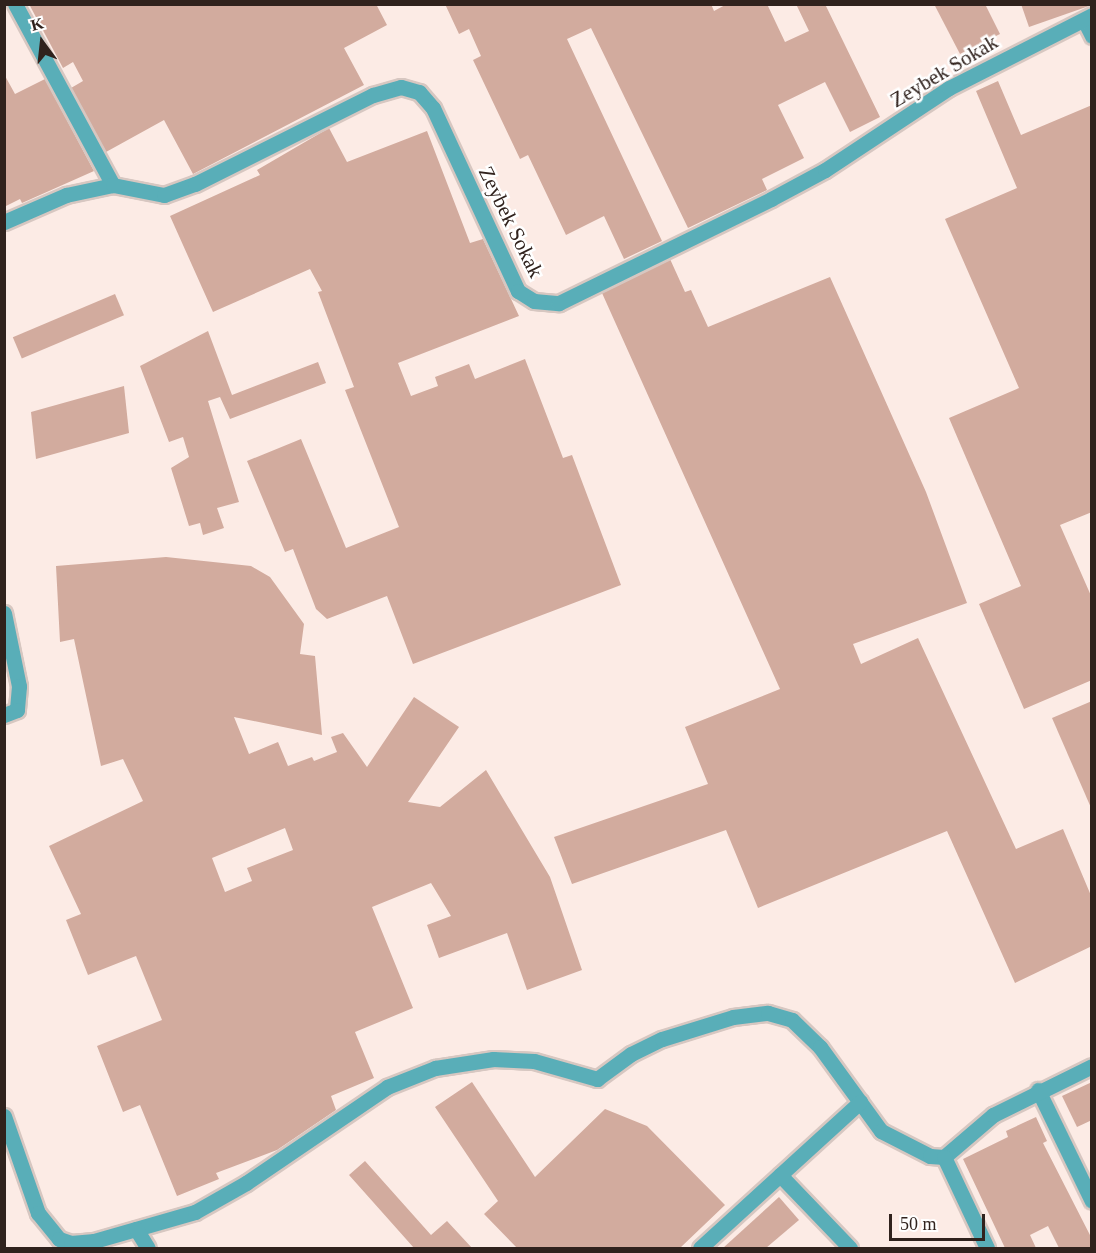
<!DOCTYPE html>
<html>
<head>
<meta charset="utf-8">
<style>
	body { margin:0 }
	#map { position:relative; width:1096px; height:1253px; overflow:hidden; background:#fcebe5; font-family:"Times New Roman",serif }
	div>[style] { position:absolute }
	.building>* { inset:0; background:#d2ab9e; transform-origin:0 0 }
	.roads { filter:drop-shadow(2px 0 #d7c7c1) drop-shadow(-2px 0 #d7c7c1) drop-shadow(0 2px #d7c7c1) drop-shadow(0 -2px #d7c7c1) }
	.minor>* { height:15px; margin:-7.5px; padding:0 7.5px; transform-origin:7.5px; border-radius:7.5px; background:#59aeb8 }
	span { translate:-50% -50%; white-space:nowrap; text-align:center; line-height:1.15; -webkit-text-stroke:5px #fff; paint-order:stroke }
	.street-label { font-size:21px; color:#30221d }
	.frame { position:absolute; inset:0; border:6px solid #30221d; pointer-events:none }
	.north { position:absolute; left:12px; top:12px; width:60px; height:60px; -webkit-text-stroke:4px #fff; paint-order:stroke; rotate:345deg; font-size:16px; font-weight:700; line-height:24px; text-align:center; color:#30221d }
	.north::after { content:''; display:block; margin:auto; width:21px; height:27px; background:#30221d; clip-path:polygon(50% 0,100% 100%,50% 72%,0 100%) }
	.scale { position:absolute; left:889px; top:1214px; width:96px; height:27px; box-sizing:border-box; border:3px solid #30221d; border-top:0; padding-left:8px; font-size:18px; line-height:21px; white-space:nowrap; color:#30221d; -webkit-text-stroke:4px #fff; paint-order:stroke }
</style>
</head>
<body>
<div id="map">
	<div class="building">
		<i style="clip-path:polygon(29px 4px,376px 4px,387px 25px,344px 48px,364px 85px,193px 174px,164px 120px,106px 152px,71px 88px,83px 81px,73px 62px,63px 68px)"></i>
		<i style="clip-path:polygon(445px 4px,711px 4px,714px 11px,727px 4px,767px 4px,785px 42px,809px 31px,796px 4px,825px 4px,880px 117px,850px 132px,825px 82px,778px 105px,804px 158px,762px 179px,767px 190px,688px 228px,591px 28px,567px 39px,662px 241px,624px 259px,604px 216px,566px 235px,528px 155px,520px 159px,473px 60px,481px 56px,469px 29px,459px 34px)"></i>
		<i style="clip-path:polygon(934px 4px,985px 4px,1000px 34px,960px 54px)"></i>
		<i style="clip-path:polygon(1021px 4px,1089px 4px,1089px 6px,1029px 27px)"></i>
		<i style="clip-path:polygon(4px 74px,15px 94px,45px 79px,94px 171px,22px 203px,20px 199px,4px 207px)"></i>
		<i style="clip-path:polygon(998px 81px,1021px 135px,1092px 105px,1092px 512px,1060px 525px,1092px 598px,1092px 680px,1024px 709px,979px 604px,1021px 586px,949px 418px,1019px 388px,945px 219px,1017px 188px,976px 91px)"></i>
		<i style="clip-path:polygon(329px 128px,347px 162px,427px 131px,470px 243px,483px 239px,519px 316px,398px 363px,411px 396px,438px 386px,435px 377px,469px 364px,475px 379px,525px 359px,563px 458px,572px 455px,621px 585px,413px 664px,387px 596px,327px 619px,316px 609px,293px 549px,285px 552px,247px 461px,301px 439px,346px 548px,399px 527px,345px 390px,354px 387px,318px 292px,322px 291px,310px 269px,213px 312px,170px 216px,260px 175px,257px 170px)"></i>
		<i style="clip-path:polygon(670px 259px,685px 292px,691px 290px,708px 327px,830px 277px,926px 492px,967px 603px,853px 644px,861px 664px,918px 638px,1016px 849px,1063px 829px,1092px 898px,1092px 946px,1015px 983px,947px 831px,758px 908px,726px 830px,572px 884px,554px 837px,708px 784px,685px 727px,780px 689px,602px 293px)"></i>
		<i style="left:115px;top:294px;width:23px;height:111px;rotate:67deg"></i>
		<i style="clip-path:polygon(208px 331px,232px 395px,318px 362px,326px 383px,230px 419px,220px 397px,208px 401px,239px 502px,217px 508px,224px 528px,203px 535px,200px 523px,189px 526px,171px 468px,189px 457px,183px 437px,169px 442px,140px 366px)"></i>
		<i style="clip-path:polygon(124px 386px,129px 433px,36px 459px,31px 412px)"></i>
		<i style="clip-path:polygon(evenodd,166px 557px,251px 566px,270px 577px,304px 624px,300px 654px,315px 656px,322px 735px,234px 717px,249px 754px,278px 742px,288px 766px,312px 757px,314px 761px,337px 752px,331px 737px,343px 733px,367px 767px,414px 697px,459px 727px,408px 802px,440px 807px,486px 770px,550px 877px,582px 970px,527px 990px,507px 933px,439px 958px,427px 925px,451px 916px,431px 883px,372px 907px,413px 1008px,355px 1032px,374px 1078px,331px 1096px,336px 1110px,277px 1150px,216px 1173px,219px 1179px,177px 1196px,140px 1105px,123px 1112px,97px 1046px,162px 1020px,136px 956px,88px 975px,66px 920px,81px 914px,49px 846px,143px 801px,123px 759px,101px 766px,74px 639px,60px 642px,56px 566px,166px 557px,285px 828px,293px 850px,247px 868px,252px 881px,225px 892px,212px 858px,285px 828px)"></i>
		<i style="clip-path:polygon(1092px 701px,1092px 810px,1052px 718px)"></i>
		<i style="clip-path:polygon(472px 1082px,535px 1177px,605px 1109px,647px 1126px,725px 1205px,680px 1248px,517px 1248px,484px 1214px,498px 1201px,435px 1107px)"></i>
		<i style="clip-path:polygon(1092px 1082px,1092px 1120px,1077px 1127px,1062px 1096px)"></i>
		<i style="clip-path:polygon(1036px 1117px,1047px 1141px,1043px 1143px,1092px 1239px,1092px 1248px,1059px 1248px,1048px 1226px,1030px 1235px,1036px 1248px,1005px 1248px,963px 1159px,1008px 1137px,1006px 1131px)"></i>
		<i style="clip-path:polygon(365px 1161px,431px 1235px,447px 1221px,472px 1248px,414px 1248px,349px 1175px)"></i>
		<i style="clip-path:polygon(779px 1197px,799px 1220px,766px 1248px,723px 1248px)"></i>
	</div>
	<div class="roads">
		<div class="minor">
			<i style="left:15px;top:4px;width:206px;rotate:61.6deg"></i>
			<i style="left:1084px;top:20px;width:18px;rotate:63deg"></i>
			<i style="left:4px;top:222px;width:68px;rotate:-23.5deg"></i>
			<i style="left:66px;top:195px;width:48px;rotate:-12deg"></i>
			<i style="left:113px;top:185px;width:52px;rotate:11.1deg"></i>
			<i style="left:164px;top:195px;width:33px;rotate:-20deg"></i>
			<i style="left:195px;top:184px;width:199px;rotate:-26.6deg"></i>
			<i style="left:373px;top:95px;width:29px;rotate:-16deg"></i>
			<i style="left:401px;top:87px;width:19px;rotate:16deg"></i>
			<i style="left:419px;top:92px;width:21px;rotate:49deg"></i>
			<i style="left:433px;top:108px;width:202px;rotate:65.1deg"></i>
			<i style="left:518px;top:291px;width:19px;rotate:32deg"></i>
			<i style="left:534px;top:301px;width:25px;rotate:5deg"></i>
			<i style="left:559px;top:303px;width:236px;rotate:-26.1deg"></i>
			<i style="left:771px;top:199px;width:61px;rotate:-28.2deg"></i>
			<i style="left:825px;top:170px;width:149px;rotate:-33.5deg"></i>
			<i style="left:949px;top:88px;width:161px;rotate:-27deg"></i>
			<i style="left:4px;top:613px;width:75px;rotate:78.4deg"></i>
			<i style="left:19px;top:686px;width:24px;rotate:95deg"></i>
			<i style="left:17px;top:710px;width:14px;rotate:159deg"></i>
			<i style="left:1038px;top:1090px;width:123px;rotate:64.1deg"></i>
			<i style="left:4px;top:1116px;width:103px;rotate:70.7deg"></i>
			<i style="left:38px;top:1213px;width:33px;rotate:51deg"></i>
			<i style="left:59px;top:1239px;width:13px;rotate:18deg"></i>
			<i style="left:71px;top:1243px;width:23px;rotate:-5deg"></i>
			<i style="left:94px;top:1241px;width:105px;rotate:-16deg"></i>
			<i style="left:195px;top:1212px;width:59px;rotate:-29.6deg"></i>
			<i style="left:246px;top:1183px;width:171px;rotate:-34.2deg"></i>
			<i style="left:387px;top:1087px;width:52px;rotate:-21.6deg"></i>
			<i style="left:435px;top:1068px;width:59px;rotate:-8.8deg"></i>
			<i style="left:493px;top:1059px;width:41px;rotate:2.8deg"></i>
			<i style="left:534px;top:1061px;width:66px;rotate:15.9deg"></i>
			<i style="left:597px;top:1079px;width:42px;rotate:-36.3deg"></i>
			<i style="left:631px;top:1054px;width:34px;rotate:-26deg"></i>
			<i style="left:662px;top:1039px;width:74px;rotate:-17.2deg"></i>
			<i style="left:733px;top:1017px;width:35px;rotate:-7deg"></i>
			<i style="left:768px;top:1013px;width:25px;rotate:16deg"></i>
			<i style="left:792px;top:1020px;width:39px;rotate:44deg"></i>
			<i style="left:820px;top:1047px;width:104px;rotate:54deg"></i>
			<i style="left:881px;top:1131px;width:55px;rotate:27deg"></i>
			<i style="left:930px;top:1156px;width:14px;rotate:4deg"></i>
			<i style="left:944px;top:1157px;width:65px;rotate:-40.6deg"></i>
			<i style="left:993px;top:1115px;width:110px;rotate:-26.3deg"></i>
			<i style="left:944px;top:1157px;width:101px;rotate:64.7deg"></i>
			<i style="left:780px;top:1175px;width:101px;rotate:46.2deg"></i>
			<i style="left:136px;top:1229px;width:22px;rotate:58deg"></i>
			<i style="left:700px;top:1248px;width:217px;rotate:-42.4deg"></i>
		</div>
	</div>
	<div class="street-label">
		<span style="left:944px;top:71px;rotate:-31deg">Zeybek Sokak</span>
		<span style="left:511px;top:222px;rotate:64deg">Zeybek Sokak</span>
	</div>
	<div class="frame"></div>
	<div class="north">K</div>
	<div class="scale">50 m</div>
</div>
</body>
</html>
